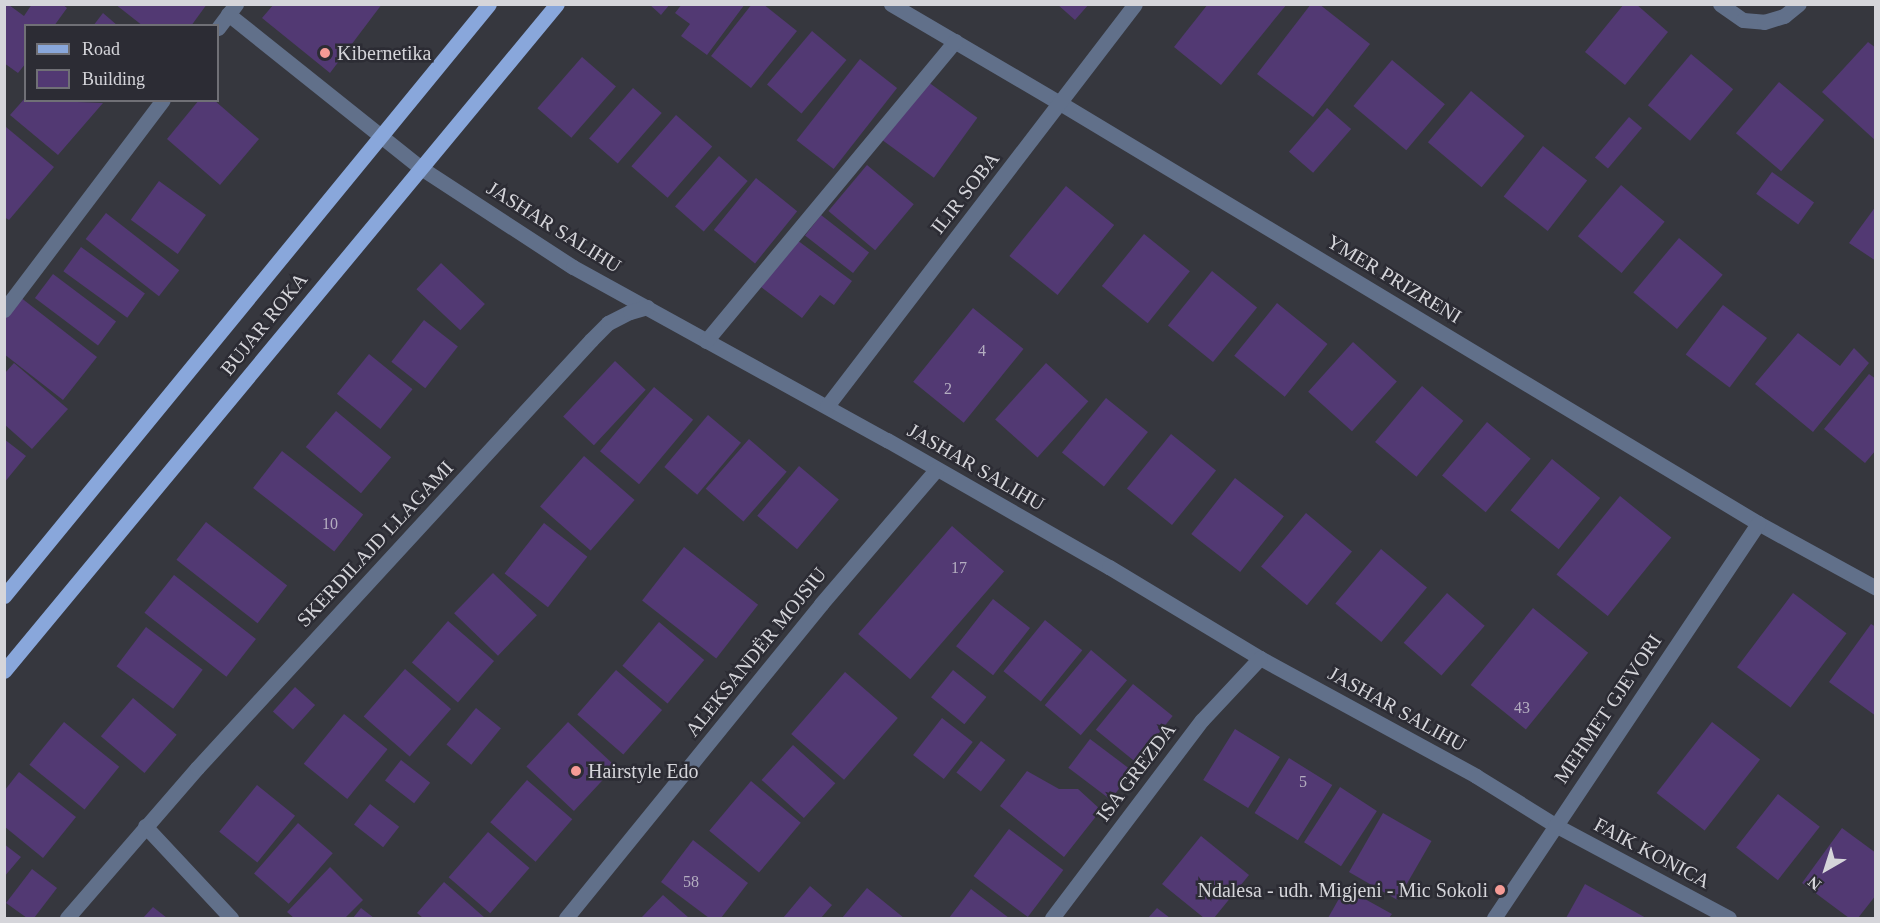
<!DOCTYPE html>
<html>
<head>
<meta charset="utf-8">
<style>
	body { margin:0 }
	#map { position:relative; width:1880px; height:923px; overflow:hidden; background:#36373e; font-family:"Times New Roman",serif }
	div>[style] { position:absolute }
	.building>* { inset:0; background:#523973; transform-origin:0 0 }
	.minor>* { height:15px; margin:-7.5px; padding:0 7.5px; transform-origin:7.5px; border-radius:7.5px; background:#61708a }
	.major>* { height:15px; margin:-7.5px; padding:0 7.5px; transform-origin:7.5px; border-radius:7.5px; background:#89a7db }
	.dots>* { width:16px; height:16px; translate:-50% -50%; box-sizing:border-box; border:3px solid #2c2c34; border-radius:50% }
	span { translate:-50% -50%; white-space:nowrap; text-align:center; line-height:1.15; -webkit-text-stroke:5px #2c2c34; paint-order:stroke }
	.number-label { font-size:16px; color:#b4aec0 }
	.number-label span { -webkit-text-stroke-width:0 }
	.poi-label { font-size:20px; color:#d5d5da }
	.left { translate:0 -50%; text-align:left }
	.right { translate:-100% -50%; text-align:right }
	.street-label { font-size:20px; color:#d5d5da }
	.frame { position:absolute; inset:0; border:6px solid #d5d5da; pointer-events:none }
	.legend { position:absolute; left:24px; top:24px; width:195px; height:78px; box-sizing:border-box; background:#2c2c34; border:2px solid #707076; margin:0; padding:8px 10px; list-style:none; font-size:18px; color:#d5d5da }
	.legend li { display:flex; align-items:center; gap:12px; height:30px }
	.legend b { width:30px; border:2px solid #707076 }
	.north { position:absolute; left:1796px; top:839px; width:60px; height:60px; -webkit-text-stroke:4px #2c2c34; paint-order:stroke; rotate:219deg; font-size:16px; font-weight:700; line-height:24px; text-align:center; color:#d5d5da }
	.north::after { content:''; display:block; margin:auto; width:21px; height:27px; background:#d5d5da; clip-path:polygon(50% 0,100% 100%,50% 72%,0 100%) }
</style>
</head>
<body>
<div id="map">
	<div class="building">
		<i style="clip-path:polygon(32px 4px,62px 4px,67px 8px,54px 26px,26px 26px,26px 63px,18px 73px,4px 63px,4px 6px,9px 5px,24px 16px)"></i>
		<i style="clip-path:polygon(115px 4px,207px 4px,191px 26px,143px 26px)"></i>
		<i style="clip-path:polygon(274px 4px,382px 4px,330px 73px,262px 18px)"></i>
		<i style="clip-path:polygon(649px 4px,670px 4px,661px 15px)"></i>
		<i style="clip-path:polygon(682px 4px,745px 4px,707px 55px,681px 36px,690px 24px,675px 13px)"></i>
		<i style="clip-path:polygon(752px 4px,763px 4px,797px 31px,751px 88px,711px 56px)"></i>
		<i style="clip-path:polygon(1057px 4px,1089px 4px,1075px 20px)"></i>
		<i style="clip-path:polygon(1208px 4px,1287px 4px,1221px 85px,1174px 47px)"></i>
		<i style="clip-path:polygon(1311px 4px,1319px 4px,1370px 44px,1313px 117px,1257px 74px)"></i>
		<i style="clip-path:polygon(1624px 4px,1636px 4px,1668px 32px,1625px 85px,1585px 52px)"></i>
		<i style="clip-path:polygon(103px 13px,118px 26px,93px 26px)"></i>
		<i style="left:812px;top:31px;width:45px;height:70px;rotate:40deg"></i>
		<i style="clip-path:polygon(1868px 42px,1876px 48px,1876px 141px,1822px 92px)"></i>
		<i style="left:1691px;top:54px;width:55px;height:67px;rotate:40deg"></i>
		<i style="left:582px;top:57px;width:45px;height:68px;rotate:41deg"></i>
		<i style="left:860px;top:59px;width:47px;height:103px;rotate:38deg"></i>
		<i style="left:1392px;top:60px;width:69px;height:60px;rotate:40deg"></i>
		<i style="left:924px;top:79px;width:66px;height:74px;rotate:36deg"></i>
		<i style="left:1779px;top:82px;width:59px;height:67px;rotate:40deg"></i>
		<i style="left:633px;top:88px;width:38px;height:67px;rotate:41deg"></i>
		<i style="left:1471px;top:91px;width:70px;height:67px;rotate:40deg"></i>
		<i style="clip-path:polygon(26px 97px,26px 100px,103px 103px,58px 155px,10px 115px)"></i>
		<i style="clip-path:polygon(199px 100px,214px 100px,259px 139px,220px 185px,167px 139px)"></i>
		<i style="left:1327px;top:108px;width:32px;height:58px;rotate:41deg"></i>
		<i style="left:676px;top:115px;width:48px;height:68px;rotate:41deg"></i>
		<i style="left:1629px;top:117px;width:17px;height:53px;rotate:40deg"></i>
		<i style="clip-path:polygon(6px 127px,54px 167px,9px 220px,4px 217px)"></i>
		<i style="left:1543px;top:146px;width:56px;height:64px;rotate:38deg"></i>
		<i style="left:719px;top:156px;width:38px;height:67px;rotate:41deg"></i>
		<i style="left:867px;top:165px;width:61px;height:60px;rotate:40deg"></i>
		<i style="left:1772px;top:172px;width:52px;height:27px;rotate:36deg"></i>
		<i style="left:756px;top:178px;width:53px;height:67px;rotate:39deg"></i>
		<i style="left:159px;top:181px;width:58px;height:48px;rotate:36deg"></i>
		<i style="left:1621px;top:185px;width:57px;height:67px;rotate:40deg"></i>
		<i style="left:1066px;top:186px;width:62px;height:90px;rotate:39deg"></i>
		<i style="clip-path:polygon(1876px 206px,1876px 261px,1849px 243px)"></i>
		<i style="left:106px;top:213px;width:93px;height:33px;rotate:38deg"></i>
		<i style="left:821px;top:215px;width:61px;height:26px;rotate:38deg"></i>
		<i style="left:1144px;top:234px;width:59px;height:67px;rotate:39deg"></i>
		<i style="left:1679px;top:238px;width:57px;height:71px;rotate:40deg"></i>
		<i style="clip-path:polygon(797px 240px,852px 281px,834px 305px,820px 295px,802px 318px,761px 287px)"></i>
		<i style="left:81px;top:247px;width:79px;height:30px;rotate:36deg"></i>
		<i style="left:441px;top:263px;width:60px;height:36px;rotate:43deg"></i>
		<i style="left:1212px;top:271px;width:58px;height:70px;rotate:39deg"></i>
		<i style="left:53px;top:274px;width:79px;height:30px;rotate:37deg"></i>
		<i style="clip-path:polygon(20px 297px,97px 357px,63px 400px,4px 354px,4px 318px)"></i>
		<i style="left:1277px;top:303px;width:65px;height:68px;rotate:39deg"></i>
		<i style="left:1723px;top:305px;width:55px;height:62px;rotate:37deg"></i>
		<i style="left:973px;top:308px;width:65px;height:95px;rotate:39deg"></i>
		<i style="left:424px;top:320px;width:43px;height:53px;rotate:38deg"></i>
		<i style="clip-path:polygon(1798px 333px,1840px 366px,1854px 348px,1869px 363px,1813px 432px,1755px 384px)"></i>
		<i style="left:1353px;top:342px;width:59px;height:67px;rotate:42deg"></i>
		<i style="left:369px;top:354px;width:56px;height:51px;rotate:39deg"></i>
		<i style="left:615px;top:361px;width:42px;height:76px;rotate:43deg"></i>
		<i style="clip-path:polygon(14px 363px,68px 409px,32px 449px,4px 424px,4px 374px)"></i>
		<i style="left:1046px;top:363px;width:57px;height:76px;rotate:42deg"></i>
		<i style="clip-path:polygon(1869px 374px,1876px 379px,1876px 450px,1865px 463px,1824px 429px)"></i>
		<i style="left:1422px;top:386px;width:54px;height:73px;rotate:40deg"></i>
		<i style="left:654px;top:387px;width:51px;height:84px;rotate:40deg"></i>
		<i style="left:1106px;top:398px;width:54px;height:70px;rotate:39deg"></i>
		<i style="left:336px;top:411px;width:72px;height:47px;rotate:40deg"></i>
		<i style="left:708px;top:415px;width:43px;height:68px;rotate:40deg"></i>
		<i style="left:1487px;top:422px;width:57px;height:70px;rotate:40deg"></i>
		<i style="left:1171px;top:434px;width:58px;height:70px;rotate:39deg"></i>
		<i style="clip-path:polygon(4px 439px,26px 456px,4px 483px)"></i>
		<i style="left:749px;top:439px;width:50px;height:66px;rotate:41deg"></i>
		<i style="left:282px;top:451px;width:103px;height:47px;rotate:38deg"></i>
		<i style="left:584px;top:456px;width:67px;height:67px;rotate:41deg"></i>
		<i style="left:1552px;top:459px;width:62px;height:66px;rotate:39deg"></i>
		<i style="left:799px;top:466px;width:52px;height:65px;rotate:40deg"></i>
		<i style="left:1235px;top:478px;width:62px;height:71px;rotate:38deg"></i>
		<i style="left:1620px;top:496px;width:66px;height:101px;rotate:39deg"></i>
		<i style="left:1306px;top:513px;width:60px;height:70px;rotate:40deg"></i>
		<i style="left:206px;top:522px;width:103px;height:48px;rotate:38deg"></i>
		<i style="left:544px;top:523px;width:55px;height:64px;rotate:38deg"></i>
		<i style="left:952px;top:526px;width:69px;height:143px;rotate:41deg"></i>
		<i style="left:684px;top:547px;width:94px;height:68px;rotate:38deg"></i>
		<i style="left:1381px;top:549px;width:60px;height:71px;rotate:40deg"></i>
		<i style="left:493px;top:573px;width:61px;height:56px;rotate:44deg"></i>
		<i style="left:174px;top:575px;width:104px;height:48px;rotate:38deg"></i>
		<i style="left:1447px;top:593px;width:50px;height:66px;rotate:41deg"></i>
		<i style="left:1793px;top:593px;width:67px;height:93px;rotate:37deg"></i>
		<i style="left:993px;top:599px;width:47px;height:60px;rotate:38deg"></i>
		<i style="left:1533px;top:608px;width:71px;height:99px;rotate:39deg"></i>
		<i style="left:1045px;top:620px;width:48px;height:66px;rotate:39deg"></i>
		<i style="left:448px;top:621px;width:61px;height:55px;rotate:41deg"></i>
		<i style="left:659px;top:622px;width:59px;height:57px;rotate:40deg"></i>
		<i style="clip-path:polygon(1871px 624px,1876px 627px,1876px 716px,1829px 682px)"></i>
		<i style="left:146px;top:627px;width:71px;height:49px;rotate:37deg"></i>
		<i style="left:1091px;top:650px;width:47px;height:72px;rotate:40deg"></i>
		<i style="left:405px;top:669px;width:61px;height:63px;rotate:41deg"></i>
		<i style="left:616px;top:670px;width:61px;height:59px;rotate:41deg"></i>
		<i style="left:953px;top:670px;width:43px;height:35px;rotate:39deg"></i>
		<i style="left:845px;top:672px;width:70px;height:82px;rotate:41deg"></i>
		<i style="left:1133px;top:684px;width:51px;height:59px;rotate:39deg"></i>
		<i style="left:295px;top:687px;width:27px;height:33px;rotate:42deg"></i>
		<i style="left:133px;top:698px;width:57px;height:50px;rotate:40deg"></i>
		<i style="left:476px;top:708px;width:32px;height:47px;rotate:39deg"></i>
		<i style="left:344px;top:714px;width:56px;height:64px;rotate:39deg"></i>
		<i style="left:942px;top:718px;width:39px;height:47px;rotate:38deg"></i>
		<i style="left:64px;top:722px;width:71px;height:55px;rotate:39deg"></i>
		<i style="left:568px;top:722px;width:65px;height:61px;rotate:43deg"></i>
		<i style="left:1712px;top:722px;width:61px;height:90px;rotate:38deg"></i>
		<i style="left:1235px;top:729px;width:53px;height:60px;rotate:32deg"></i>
		<i style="left:1090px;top:739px;width:53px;height:36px;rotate:37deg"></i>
		<i style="left:981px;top:741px;width:31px;height:40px;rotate:38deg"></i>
		<i style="left:793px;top:745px;width:57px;height:47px;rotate:42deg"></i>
		<i style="left:1289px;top:758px;width:51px;height:65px;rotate:32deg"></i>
		<i style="left:401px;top:760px;width:37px;height:26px;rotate:38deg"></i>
		<i style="clip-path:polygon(1027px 771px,1059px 789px,1078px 789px,1101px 810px,1064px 857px,1000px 806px)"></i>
		<i style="clip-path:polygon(19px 772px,76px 817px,43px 858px,5px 827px,5px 790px)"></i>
		<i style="left:527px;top:780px;width:60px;height:56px;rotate:41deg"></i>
		<i style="left:751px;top:781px;width:65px;height:65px;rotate:40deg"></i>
		<i style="left:257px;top:785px;width:49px;height:60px;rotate:39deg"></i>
		<i style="left:1340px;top:787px;width:44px;height:66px;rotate:33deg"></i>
		<i style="left:1778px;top:794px;width:53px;height:68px;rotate:38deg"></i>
		<i style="left:370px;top:804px;width:37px;height:26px;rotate:38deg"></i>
		<i style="left:1383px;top:813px;width:56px;height:68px;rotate:30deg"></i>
		<i style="left:298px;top:823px;width:46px;height:67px;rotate:41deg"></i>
		<i style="clip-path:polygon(1842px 828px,1876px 853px,1876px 895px,1858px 918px,1849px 918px,1802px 883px)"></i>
		<i style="left:1009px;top:829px;width:68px;height:59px;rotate:37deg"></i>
		<i style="left:488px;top:832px;width:55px;height:60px;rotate:41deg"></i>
		<i style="clip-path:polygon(1201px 836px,1249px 875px,1214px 918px,1204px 918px,1162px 884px)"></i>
		<i style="clip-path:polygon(693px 840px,748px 883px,721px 918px,709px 918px,661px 882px)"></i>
		<i style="clip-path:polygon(4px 844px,21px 857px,4px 877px)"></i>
		<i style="clip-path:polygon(330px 867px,363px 900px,345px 918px,294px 918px,287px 912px)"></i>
		<i style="clip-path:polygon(32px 869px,57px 888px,34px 918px,27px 918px,6px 903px)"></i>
		<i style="clip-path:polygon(444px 882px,485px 918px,423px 918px,417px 913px)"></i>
		<i style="clip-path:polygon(1585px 884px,1646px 918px,1566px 918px)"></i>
		<i style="clip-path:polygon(810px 886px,832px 905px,821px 918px,783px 918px)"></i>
		<i style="clip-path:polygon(867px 888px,904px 918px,842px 918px)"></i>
		<i style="clip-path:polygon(1345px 888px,1392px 914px,1389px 918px,1328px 918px)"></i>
		<i style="clip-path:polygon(971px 889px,1009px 918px,949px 918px)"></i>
		<i style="clip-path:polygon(663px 895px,689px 918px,641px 918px)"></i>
		<i style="clip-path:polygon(153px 907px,167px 918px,143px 918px)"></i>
		<i style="clip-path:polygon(361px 908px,374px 918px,353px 918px)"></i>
		<i style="clip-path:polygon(1157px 908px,1170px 918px,1148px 918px)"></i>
	</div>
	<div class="minor">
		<i style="left:891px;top:4px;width:196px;rotate:30.4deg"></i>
		<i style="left:1060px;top:103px;width:815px;rotate:31.04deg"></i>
		<i style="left:1758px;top:523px;width:135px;rotate:28.8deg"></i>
		<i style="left:1720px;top:4px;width:28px;rotate:35deg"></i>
		<i style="left:1743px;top:20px;width:21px;rotate:5deg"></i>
		<i style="left:1764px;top:22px;width:21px;rotate:-17deg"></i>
		<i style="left:1784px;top:16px;width:19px;rotate:-39deg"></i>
		<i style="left:228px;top:14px;width:247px;rotate:38.6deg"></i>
		<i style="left:421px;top:168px;width:181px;rotate:33.1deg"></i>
		<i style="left:573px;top:267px;width:359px;rotate:28.9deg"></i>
		<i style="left:887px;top:440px;width:256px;rotate:29.8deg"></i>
		<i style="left:1109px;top:567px;width:176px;rotate:31.1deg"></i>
		<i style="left:1260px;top:658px;width:246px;rotate:28.6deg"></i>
		<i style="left:1476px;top:776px;width:93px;rotate:31.8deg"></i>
		<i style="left:1555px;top:825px;width:197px;rotate:28.1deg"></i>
		<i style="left:218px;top:28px;width:30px;rotate:-53deg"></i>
		<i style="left:4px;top:310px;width:263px;rotate:-52.9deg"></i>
		<i style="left:706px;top:341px;width:390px;rotate:-50.3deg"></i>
		<i style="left:827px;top:406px;width:506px;rotate:-52.54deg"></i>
		<i style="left:145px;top:826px;width:126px;rotate:46.9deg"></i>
		<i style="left:67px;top:918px;width:198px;rotate:-49.1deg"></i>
		<i style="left:197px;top:768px;width:582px;rotate:-47.37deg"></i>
		<i style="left:591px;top:340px;width:24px;rotate:-45deg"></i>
		<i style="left:608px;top:323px;width:25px;rotate:-27deg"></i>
		<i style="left:630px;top:312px;width:18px;rotate:-16deg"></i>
		<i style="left:566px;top:918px;width:405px;rotate:-50.9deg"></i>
		<i style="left:821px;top:604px;width:177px;rotate:-49.4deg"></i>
		<i style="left:1052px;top:918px;width:248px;rotate:-52.9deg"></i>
		<i style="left:1202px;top:720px;width:85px;rotate:-46.9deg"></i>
		<i style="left:1494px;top:918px;width:475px;rotate:-56.2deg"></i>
	</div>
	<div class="major">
		<i style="left:4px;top:596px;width:765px;rotate:-50.67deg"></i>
		<i style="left:4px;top:671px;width:866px;rotate:-50.34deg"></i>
	</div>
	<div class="dots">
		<i style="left:325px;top:53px;background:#f59b96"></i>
		<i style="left:576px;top:771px;background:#f59b96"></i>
		<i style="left:1500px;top:890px;background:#f59b96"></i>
	</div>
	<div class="number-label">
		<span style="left:982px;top:351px">4</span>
		<span style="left:948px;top:389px">2</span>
		<span style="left:330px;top:524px">10</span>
		<span style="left:959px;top:568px">17</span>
		<span style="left:1522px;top:708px">43</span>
		<span style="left:1303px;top:782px">5</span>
		<span style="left:691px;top:882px">58</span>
	</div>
	<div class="poi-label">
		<span class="left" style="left:337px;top:53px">Kibernetika</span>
		<span class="left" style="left:588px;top:771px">Hairstyle Edo</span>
		<span class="right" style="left:1488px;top:890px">Ndalesa - udh. Migjeni - Mic Sokoli</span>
	</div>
	<div class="street-label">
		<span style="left:965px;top:193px;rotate:-52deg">ILIR SOBA</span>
		<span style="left:554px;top:227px;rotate:32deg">JASHAR SALIHU</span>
		<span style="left:1394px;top:279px;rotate:31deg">YMER PRIZRENI</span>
		<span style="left:264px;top:324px;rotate:-51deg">BUJAR ROKA</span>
		<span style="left:976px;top:467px;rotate:30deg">JASHAR SALIHU</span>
		<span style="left:375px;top:544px;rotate:-47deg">SKERDILAJD LLAGAMI</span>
		<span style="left:756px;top:652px;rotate:-51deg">ALEKSANDËR MOJSIU</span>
		<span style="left:1397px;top:709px;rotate:29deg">JASHAR SALIHU</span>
		<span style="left:1608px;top:709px;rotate:-56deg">MEHMET GJEVORI</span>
		<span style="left:1136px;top:772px;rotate:-53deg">ISA GREZDA</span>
		<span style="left:1652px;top:853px;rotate:28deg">FAIK KONICA</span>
	</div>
	<div class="frame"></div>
	<ul class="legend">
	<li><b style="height:8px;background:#89a7db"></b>Road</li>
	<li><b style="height:16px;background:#523973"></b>Building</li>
	</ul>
	<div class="north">N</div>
</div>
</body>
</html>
